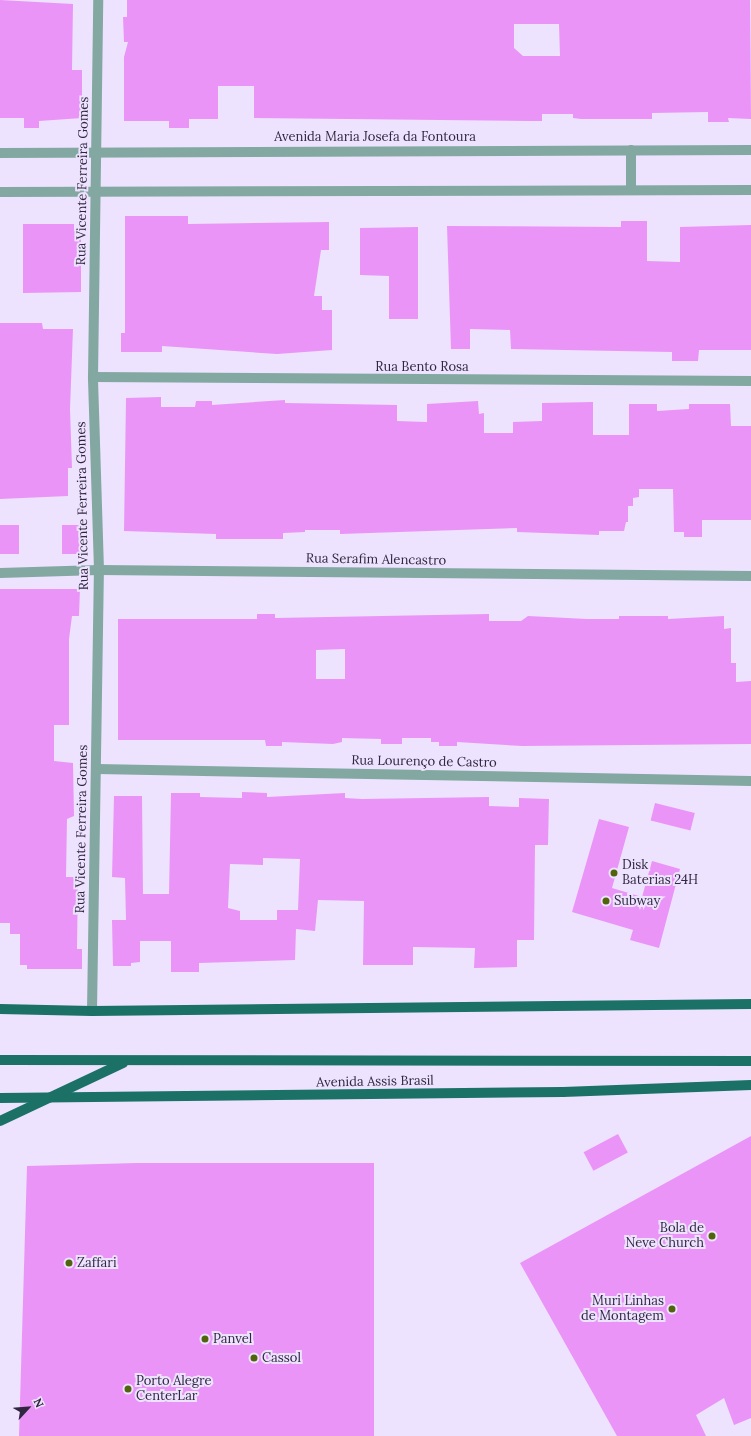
<!DOCTYPE html>
<html>
<head>
<meta charset="utf-8">
<style>
	body { margin:0 }
	#map { position:relative; width:751px; height:1436px; overflow:hidden; background:#ede3fe; font-family:Lora,serif }
	div>[style] { position:absolute }
	.building>* { inset:0; background:#ea94f8; transform-origin:0 0 }
	.minor>* { height:10px; margin:-5px; padding:0 5px; transform-origin:5px; border-radius:5px; background:#82a8a1 }
	.major>* { height:10px; margin:-5px; padding:0 5px; transform-origin:5px; border-radius:5px; background:#1b7166 }
	.dots>* { width:11px; height:11px; translate:-50% -50%; box-sizing:border-box; border:2px solid #ede3fe; border-radius:50% }
	span { translate:-50% -50%; white-space:nowrap; text-align:center; line-height:1.15; -webkit-text-stroke:4px #ede3fe; paint-order:stroke }
	.street-label { font-size:13px; color:#30263f }
	.poi-label { font-size:13px; color:#30263f }
	.left { translate:0 -50%; text-align:left }
	.right { translate:-100% -50%; text-align:right }
	.north { position:absolute; left:8px; top:1388px; width:40px; height:40px; -webkit-text-stroke:3px #ede3fe; paint-order:stroke; rotate:64deg; font-size:11px; font-weight:700; line-height:16px; text-align:center; color:#30263f }
	.north::after { content:''; display:block; margin:auto; width:14px; height:18px; background:#30263f; clip-path:polygon(50% 0,100% 100%,50% 72%,0 100%) }
</style>
</head>
<body>
<div id="map">
	<div class="building">
		<i style="clip-path:polygon(0 0,73px 4px,72px 70px,82px 70px,82px 118px,39px 121px,39px 128px,24px 128px,24px 118px,0 118px)"></i>
		<i style="clip-path:polygon(evenodd,127px 0,750px 0,751px 119px,728px 118px,729px 122px,708px 122px,708px 112px,652px 113px,652px 119px,581px 119px,573px 118px,573px 114px,542px 114px,542px 121px,527px 121px,254px 118px,254px 86px,218px 86px,218px 119px,189px 119px,189px 128px,169px 128px,169px 121px,124px 121px,124px 57px,128px 42px,124px 42px,123px 17px,127px 17px,127px 0,514px 24px,559px 24px,560px 56px,523px 56px,514px 48px,514px 24px)"></i>
		<i style="clip-path:polygon(125px 216px,188px 216px,188px 224px,329px 222px,329px 250px,321px 250px,314px 296px,322px 296px,322px 310px,332px 310px,332px 350px,277px 354px,162px 346px,162px 352px,121px 352px,121px 333px,125px 333px)"></i>
		<i style="clip-path:polygon(621px 221px,647px 221px,647px 261px,680px 262px,680px 227px,751px 225px,751px 350px,699px 350px,698px 361px,672px 361px,672px 352px,511px 349px,510px 330px,470px 329px,470px 349px,451px 349px,447px 226px,621px 227px)"></i>
		<i style="clip-path:polygon(23px 224px,74px 224px,74px 231px,81px 231px,81px 292px,23px 293px)"></i>
		<i style="clip-path:polygon(418px 227px,418px 319px,389px 319px,389px 276px,360px 275px,360px 228px)"></i>
		<i style="clip-path:polygon(0 323px,42px 323px,43px 329px,73px 329px,70px 409px,72px 468px,68px 468px,68px 496px,0 499px)"></i>
		<i style="clip-path:polygon(161px 397px,161px 407px,195px 407px,196px 401px,212px 401px,212px 405px,285px 400px,285px 403px,397px 405px,397px 421px,427px 422px,427px 404px,478px 401px,479px 414px,484px 413px,484px 433px,513px 433px,513px 422px,542px 421px,542px 403px,593px 402px,593px 435px,629px 435px,629px 404px,657px 404px,657px 411px,689px 409px,689px 404px,730px 404px,731px 426px,751px 426px,751px 520px,702px 520px,702px 537px,684px 537px,684px 532px,674px 532px,673px 489px,639px 489px,639px 497px,633px 498px,633px 506px,628px 506px,628px 522px,626px 522px,624px 531px,599px 531px,599px 535px,517px 532px,517px 528px,340px 534px,340px 530px,305px 530px,305px 532px,283px 533px,283px 539px,216px 539px,216px 534px,124px 531px,126px 398px)"></i>
		<i style="left:0;top:525px;width:19px;height:29px"></i>
		<i style="left:62px;top:525px;width:18px;height:29px"></i>
		<i style="clip-path:polygon(0 589px,80px 589px,79px 616px,72px 616px,69px 639px,69px 725px,54px 725px,54px 761px,73px 763px,74px 816px,67px 819px,66px 877px,78px 877px,77px 949px,82px 949px,82px 969px,27px 969px,27px 965px,20px 965px,20px 934px,10px 934px,10px 923px,0 923px)"></i>
		<i style="clip-path:polygon(evenodd,257px 614px,275px 614px,275px 618px,489px 614px,489px 621px,521px 621px,528px 616px,587px 619px,619px 619px,619px 616px,668px 616px,668px 619px,724px 616px,724px 629px,731px 628px,731px 663px,736px 663px,736px 682px,751px 681px,751px 744px,522px 746px,457px 742px,457px 746px,439px 746px,439px 742px,431px 742px,431px 738px,402px 738px,402px 744px,381px 744px,381px 739px,342px 738px,342px 742px,333px 744px,282px 742px,282px 746px,266px 746px,265px 740px,118px 740px,118px 619px,257px 619px,257px 614px,345px 649px,345px 679px,316px 679px,316px 650px,345px 649px)"></i>
		<i style="clip-path:polygon(evenodd,242px 792px,267px 793px,267px 797px,345px 793px,345px 798px,362px 799px,489px 797px,489px 806px,519px 807px,519px 798px,549px 799px,548px 845px,535px 845px,534px 940px,517px 940px,517px 967px,474px 968px,475px 948px,413px 947px,413px 965px,363px 965px,364px 901px,318px 900px,315px 931px,296px 929px,295px 960px,199px 963px,199px 972px,171px 972px,171px 941px,140px 941px,140px 962px,131px 963px,131px 966px,113px 966px,112px 920px,126px 920px,125px 878px,112px 877px,114px 796px,142px 796px,143px 894px,169px 894px,171px 793px,200px 793px,200px 797px,242px 798px,242px 792px,263px 858px,300px 859px,298px 910px,277px 910px,277px 920px,240px 920px,240px 911px,228px 908px,230px 864px,263px 865px,263px 858px)"></i>
		<i style="left:655px;top:803px;width:41px;height:18px;rotate:14deg"></i>
		<i style="clip-path:polygon(599px 819px,629px 827px,612px 888px,642px 897px,652px 861px,680px 869px,659px 948px,630px 940px,633px 930px,572px 912px)"></i>
		<i style="left:618px;top:1134px;width:21px;height:39px;rotate:62deg"></i>
		<i style="clip-path:polygon(751px 1136px,751px 1418px,734px 1425px,724px 1398px,696px 1415px,706px 1436px,617px 1436px,520px 1263px)"></i>
		<i style="clip-path:polygon(137px 1163px,374px 1163px,374px 1436px,19px 1436px,27px 1166px)"></i>
	</div>
	<div class="minor">
		<i style="left:631px;top:150px;width:40px;rotate:90deg"></i>
		<i style="left:0;top:153px;width:751px;rotate:-0.23deg"></i>
		<i style="left:0;top:192px;width:751px;rotate:-0.15deg"></i>
		<i style="left:93px;top:377px;width:658px;rotate:0.35deg"></i>
		<i style="left:0;top:573px;width:99px;rotate:-1.7deg"></i>
		<i style="left:99px;top:570px;width:652px;rotate:0.53deg"></i>
		<i style="left:97px;top:769px;width:654px;rotate:1.05deg"></i>
		<i style="left:92px;top:1011px;width:441px;rotate:-89.1deg"></i>
		<i style="left:99px;top:570px;width:193px;rotate:-91.8deg"></i>
		<i style="left:93px;top:377px;width:377px;rotate:-89.2deg"></i>
	</div>
	<div class="major">
		<i style="left:0;top:1009px;width:92px;rotate:1.2deg"></i>
		<i style="left:92px;top:1011px;width:659px;rotate:-0.61deg"></i>
		<i style="left:0;top:1060px;width:751px;rotate:0.08deg"></i>
		<i style="left:0;top:1098px;width:563px;rotate:-0.61deg"></i>
		<i style="left:563px;top:1092px;width:188px;rotate:-2.1deg"></i>
		<i style="left:0;top:1121px;width:136px;rotate:-25.2deg"></i>
	</div>
	<div class="dots">
		<i style="left:614px;top:873px;background:#51630c"></i>
		<i style="left:606px;top:901px;background:#51630c"></i>
		<i style="left:712px;top:1236px;background:#51630c"></i>
		<i style="left:69px;top:1263px;background:#51630c"></i>
		<i style="left:672px;top:1309px;background:#51630c"></i>
		<i style="left:205px;top:1339px;background:#51630c"></i>
		<i style="left:254px;top:1358px;background:#51630c"></i>
		<i style="left:128px;top:1389px;background:#51630c"></i>
	</div>
	<div class="street-label">
		<span style="left:375px;top:137px">Avenida Maria Josefa da Fontoura</span>
		<span style="left:83px;top:181px;rotate:-89deg">Rua Vicente Ferreira Gomes</span>
		<span style="left:422px;top:367px">Rua Bento Rosa</span>
		<span style="left:83px;top:506px;rotate:-91deg">Rua Vicente Ferreira Gomes</span>
		<span style="left:376px;top:560px;rotate:1deg">Rua Serafim Alencastro</span>
		<span style="left:424px;top:762px;rotate:1deg">Rua Lourenço de Castro</span>
		<span style="left:82px;top:829px;rotate:-89deg">Rua Vicente Ferreira Gomes</span>
		<span style="left:375px;top:1082px;rotate:-1deg">Avenida Assis Brasil</span>
	</div>
	<div class="poi-label">
		<span class="left" style="left:622px;top:873px">Disk<br>Baterias 24H</span>
		<span class="left" style="left:614px;top:901px">Subway</span>
		<span class="right" style="left:704px;top:1236px">Bola de<br>Neve Church</span>
		<span class="left" style="left:77px;top:1263px">Zaffari</span>
		<span class="right" style="left:664px;top:1309px">Muri Linhas<br>de Montagem</span>
		<span class="left" style="left:213px;top:1339px">Panvel</span>
		<span class="left" style="left:262px;top:1358px">Cassol</span>
		<span class="left" style="left:136px;top:1389px">Porto Alegre<br>CenterLar</span>
	</div>
	<div class="north">N</div>
</div>
</body>
</html>
